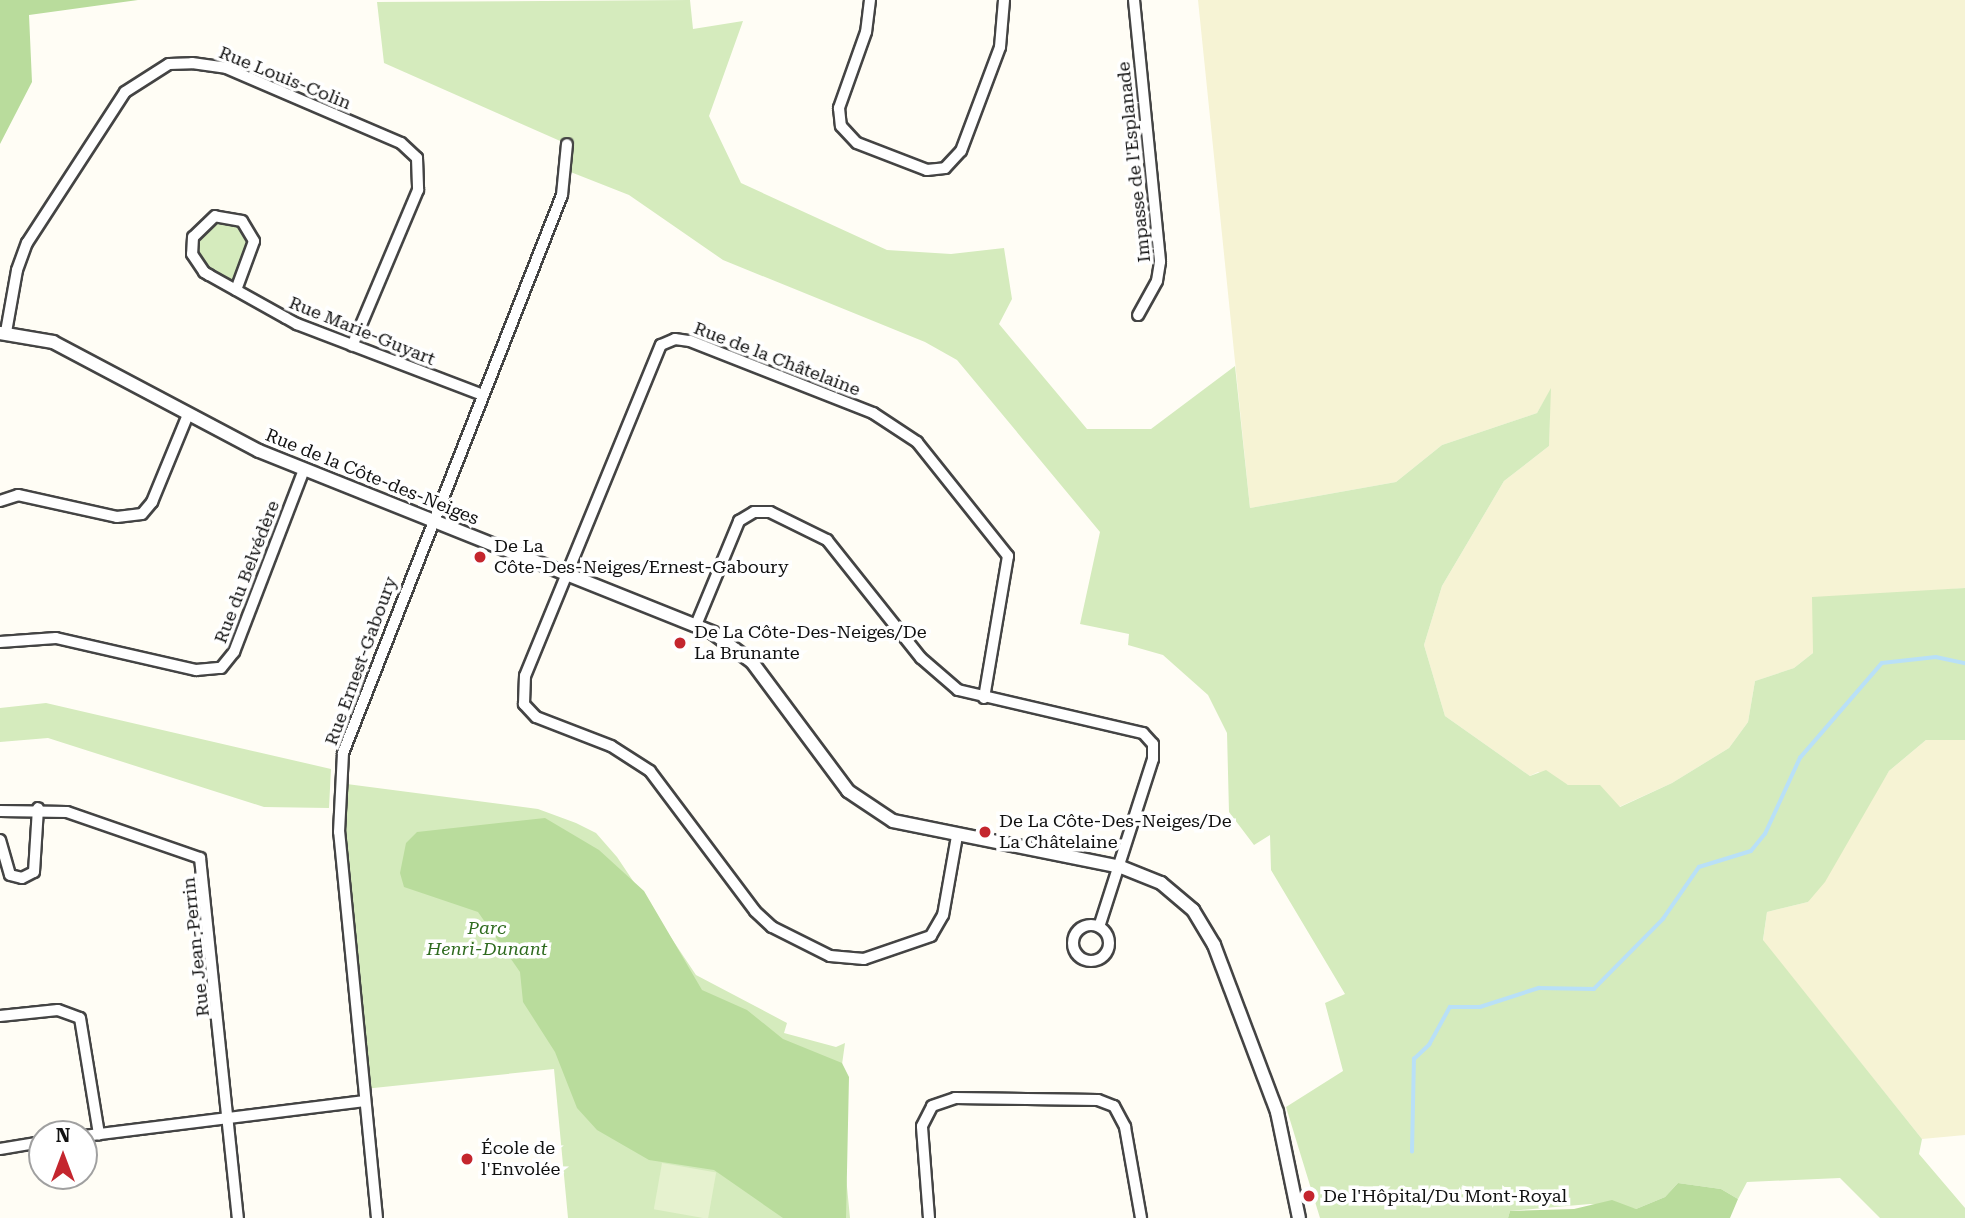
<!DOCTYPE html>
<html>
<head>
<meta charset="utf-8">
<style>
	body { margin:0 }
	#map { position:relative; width:1965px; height:1218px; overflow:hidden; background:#fffdf5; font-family:"Roboto Serif",serif }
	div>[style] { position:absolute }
	.farmland>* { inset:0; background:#f6f3d4 }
	.green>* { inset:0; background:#d5ebbd }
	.forest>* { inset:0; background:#b9dc9c }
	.pitch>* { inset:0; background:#e6f2cf; transform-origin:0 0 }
	.stream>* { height:3.5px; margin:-1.75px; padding:0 1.75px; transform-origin:1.75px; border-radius:1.75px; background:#b9e0f7 }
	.roads { filter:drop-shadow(2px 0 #444) drop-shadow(-2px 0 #444) drop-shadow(0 2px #444) drop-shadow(0 -2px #444) }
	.minor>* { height:10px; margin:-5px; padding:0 5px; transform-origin:5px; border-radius:5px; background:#fff }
	.minor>.ring { margin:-5px; padding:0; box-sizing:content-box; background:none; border:10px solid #fff; border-radius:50% }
	.tertiary>* { height:12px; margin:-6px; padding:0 6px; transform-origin:6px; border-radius:6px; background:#fff }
	.dots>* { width:19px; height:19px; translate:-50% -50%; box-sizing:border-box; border:4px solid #fff; border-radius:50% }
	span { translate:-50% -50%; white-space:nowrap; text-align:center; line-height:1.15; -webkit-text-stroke:7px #fff; paint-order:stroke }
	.street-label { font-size:18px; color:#111 }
	.poi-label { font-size:18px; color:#111 }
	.left { translate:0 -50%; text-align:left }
	.park-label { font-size:18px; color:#2f6b1f; font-style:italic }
	.north { position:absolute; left:28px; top:1120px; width:70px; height:70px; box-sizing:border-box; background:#fff; border:2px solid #a0a0a0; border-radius:50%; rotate:0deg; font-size:19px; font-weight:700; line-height:28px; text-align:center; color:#111 }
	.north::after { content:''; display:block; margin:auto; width:24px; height:32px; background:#c4262e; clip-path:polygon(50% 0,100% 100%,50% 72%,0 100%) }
</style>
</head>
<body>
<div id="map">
	<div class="farmland">
		<i style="clip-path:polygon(1198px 0,1965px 0,1965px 588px,1902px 593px,1817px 633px,1813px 653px,1794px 668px,1755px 681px,1748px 722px,1729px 748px,1672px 783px,1619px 807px,1600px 786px,1568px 785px,1538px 772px,1530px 776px,1445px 716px,1424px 645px,1442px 586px,1504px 481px,1549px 446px,1550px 391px,1537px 413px,1442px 445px,1396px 482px,1250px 508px)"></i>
		<i style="clip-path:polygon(1926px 740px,1965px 740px,1965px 1135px,1922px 1139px,1763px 941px,1767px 912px,1808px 902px,1889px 771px)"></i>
	</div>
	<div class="green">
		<i style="clip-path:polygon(690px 0,693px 29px,743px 21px,709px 116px,741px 183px,887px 250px,951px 254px,1004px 248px,1012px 299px,999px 324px,1087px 429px,1151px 429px,1235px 366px,1250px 508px,1396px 482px,1442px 445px,1537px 413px,1551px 388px,1549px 446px,1504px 481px,1442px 586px,1424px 645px,1445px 716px,1530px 776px,1546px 770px,1568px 785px,1600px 785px,1620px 807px,1672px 783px,1729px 748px,1748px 722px,1755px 681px,1794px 668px,1813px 653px,1812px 597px,1965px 588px,1965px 740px,1926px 740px,1889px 771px,1825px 882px,1808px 902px,1767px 912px,1763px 940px,1922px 1139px,1919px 1154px,1965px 1208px,1965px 1218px,1880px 1218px,1840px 1178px,1747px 1182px,1738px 1199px,1721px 1189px,1678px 1183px,1665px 1197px,1636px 1209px,1590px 1204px,1510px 1211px,1508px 1218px,1320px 1218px,1286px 1107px,1343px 1071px,1325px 1003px,1345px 994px,1271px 870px,1270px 835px,1254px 845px,1229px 812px,1227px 733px,1208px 695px,1163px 655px,1128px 645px,1129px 634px,1080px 624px,1100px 532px,957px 360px,925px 342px,723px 260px,629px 195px,568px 171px,567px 144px,384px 63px,377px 2px)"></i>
		<i style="clip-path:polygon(225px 215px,252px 234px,236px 290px,196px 263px,197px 228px)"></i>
		<i style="clip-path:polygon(46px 703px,331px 769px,329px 808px,264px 807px,48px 738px,0 742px,0 708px)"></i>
		<i style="clip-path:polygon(339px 783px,538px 809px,576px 823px,596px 833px,617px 857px,696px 975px,787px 1023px,784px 1033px,836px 1047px,845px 1043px,838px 1093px,850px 1218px,568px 1218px,554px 1069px,364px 1089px)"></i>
	</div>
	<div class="forest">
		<i style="clip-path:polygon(0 0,138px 0,29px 15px,32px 82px,0 144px)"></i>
		<i style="clip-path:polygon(545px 818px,599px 850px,644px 891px,702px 990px,747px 1010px,783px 1039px,842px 1063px,849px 1077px,846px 1218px,783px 1218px,714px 1170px,649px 1160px,597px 1130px,577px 1108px,555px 1052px,523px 1002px,520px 972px,478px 912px,404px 887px,400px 873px,406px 843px,417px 832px)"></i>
		<i style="clip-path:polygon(1678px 1183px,1721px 1189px,1738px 1199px,1730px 1218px,1508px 1218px,1510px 1211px,1574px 1209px,1612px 1200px,1636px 1209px,1665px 1197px)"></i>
	</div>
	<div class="pitch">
		<i style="left:662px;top:1163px;width:55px;height:47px;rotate:10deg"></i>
	</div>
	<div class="stream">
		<i style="left:1412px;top:1152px;width:93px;rotate:-88.8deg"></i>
		<i style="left:1414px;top:1059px;width:21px;rotate:-43deg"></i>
		<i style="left:1429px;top:1045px;width:43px;rotate:-61.1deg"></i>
		<i style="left:1450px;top:1007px;width:30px"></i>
		<i style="left:1480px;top:1007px;width:62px;rotate:-17.9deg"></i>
		<i style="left:1539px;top:988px;width:55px;rotate:1deg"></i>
		<i style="left:1594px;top:989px;width:98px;rotate:-45.4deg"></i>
		<i style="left:1663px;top:919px;width:63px;rotate:-55.3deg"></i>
		<i style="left:1699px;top:867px;width:54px;rotate:-17.1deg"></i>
		<i style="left:1751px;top:851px;width:22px;rotate:-51deg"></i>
		<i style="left:1765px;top:834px;width:84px;rotate:-65.3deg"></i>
		<i style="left:1800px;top:758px;width:125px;rotate:-49.2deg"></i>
		<i style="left:1882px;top:663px;width:54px;rotate:-6.3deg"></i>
		<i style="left:1936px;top:657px;width:30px;rotate:12deg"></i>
	</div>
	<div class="roads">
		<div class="minor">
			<i style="left:870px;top:0;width:32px;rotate:97deg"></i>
			<i style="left:866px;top:32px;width:81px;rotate:109.6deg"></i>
			<i style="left:839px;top:108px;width:18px;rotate:84deg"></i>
			<i style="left:841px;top:126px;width:23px;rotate:47deg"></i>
			<i style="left:857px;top:143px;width:75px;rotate:21.1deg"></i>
			<i style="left:927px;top:170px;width:18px;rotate:-6deg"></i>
			<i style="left:945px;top:168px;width:23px;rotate:-47deg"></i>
			<i style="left:961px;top:151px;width:111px;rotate:-69.4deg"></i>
			<i style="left:1000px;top:47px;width:47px;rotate:-85.1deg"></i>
			<i style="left:1134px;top:0;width:263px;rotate:84.3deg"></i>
			<i style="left:1160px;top:262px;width:19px;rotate:99deg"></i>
			<i style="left:1157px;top:281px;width:39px;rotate:119deg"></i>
			<i style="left:236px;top:290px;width:52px;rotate:-69.8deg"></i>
			<i style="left:254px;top:241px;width:23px;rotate:-121deg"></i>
			<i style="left:242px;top:221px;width:27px;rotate:-170deg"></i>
			<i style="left:215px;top:216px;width:30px;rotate:136deg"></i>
			<i style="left:193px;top:237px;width:17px;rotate:93deg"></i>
			<i style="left:192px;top:254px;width:22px;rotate:56deg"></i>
			<i style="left:204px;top:272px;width:6px;rotate:31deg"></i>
			<i style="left:209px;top:275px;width:88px;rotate:29.2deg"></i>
			<i style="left:286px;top:318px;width:13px;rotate:29deg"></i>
			<i style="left:297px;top:324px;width:196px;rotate:20.9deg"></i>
			<i style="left:6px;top:332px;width:63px;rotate:-79.9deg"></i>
			<i style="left:17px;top:270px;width:29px;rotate:-70deg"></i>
			<i style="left:27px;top:243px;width:180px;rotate:-57deg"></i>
			<i style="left:125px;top:92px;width:52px;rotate:-32.5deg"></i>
			<i style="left:169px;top:64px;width:23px;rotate:-2deg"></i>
			<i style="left:192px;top:63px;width:34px;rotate:8deg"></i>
			<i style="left:226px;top:68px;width:190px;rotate:23.2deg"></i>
			<i style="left:401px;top:143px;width:22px;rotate:43deg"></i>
			<i style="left:417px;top:158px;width:32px;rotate:88deg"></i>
			<i style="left:418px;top:190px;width:169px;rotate:112.9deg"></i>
			<i style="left:0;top:501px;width:19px;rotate:-18deg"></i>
			<i style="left:18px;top:495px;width:101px;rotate:12.5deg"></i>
			<i style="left:117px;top:517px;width:25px;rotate:-7deg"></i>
			<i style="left:142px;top:514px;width:16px;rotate:-50deg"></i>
			<i style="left:152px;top:502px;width:92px;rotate:-67.6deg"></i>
			<i style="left:696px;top:625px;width:113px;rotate:-67.5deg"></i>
			<i style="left:739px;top:521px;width:17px;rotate:-31deg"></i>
			<i style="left:754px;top:512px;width:16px"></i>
			<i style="left:770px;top:512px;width:64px;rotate:26.2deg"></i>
			<i style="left:827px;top:540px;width:151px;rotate:51.5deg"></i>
			<i style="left:921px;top:658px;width:49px;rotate:40.9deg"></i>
			<i style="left:958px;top:690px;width:190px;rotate:13.1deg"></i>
			<i style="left:1143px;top:733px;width:15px;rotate:48deg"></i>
			<i style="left:1153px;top:744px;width:15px;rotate:90deg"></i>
			<i style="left:1153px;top:759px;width:176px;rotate:107.8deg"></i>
			<i style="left:0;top:642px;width:56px;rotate:-4.1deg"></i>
			<i style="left:56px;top:638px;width:144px;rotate:12.9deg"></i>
			<i style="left:196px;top:670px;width:25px;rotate:-5deg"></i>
			<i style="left:221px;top:668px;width:21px;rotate:-51deg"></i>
			<i style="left:234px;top:652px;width:195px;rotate:-69deg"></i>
			<i style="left:0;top:811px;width:67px;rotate:0.9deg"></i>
			<i style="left:67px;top:812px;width:141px;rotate:19.1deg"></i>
			<i style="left:200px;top:858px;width:362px;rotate:84deg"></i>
			<i style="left:957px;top:836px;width:80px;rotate:100deg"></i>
			<i style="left:943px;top:915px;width:24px;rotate:120deg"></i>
			<i style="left:931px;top:936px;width:71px;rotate:161.1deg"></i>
			<i style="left:864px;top:959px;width:34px;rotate:-175deg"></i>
			<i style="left:830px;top:956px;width:65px;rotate:-153.4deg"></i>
			<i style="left:772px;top:927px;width:23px;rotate:-137deg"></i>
			<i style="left:755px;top:911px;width:175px;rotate:-126.9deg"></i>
			<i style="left:650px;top:771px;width:46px;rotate:-147.3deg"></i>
			<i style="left:611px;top:746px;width:80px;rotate:-158.9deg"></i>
			<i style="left:536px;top:717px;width:18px;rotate:-133deg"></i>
			<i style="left:524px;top:704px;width:28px;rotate:-88deg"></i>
			<i style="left:525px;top:676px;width:358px;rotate:-67.7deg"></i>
			<i style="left:661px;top:345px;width:15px;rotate:-23deg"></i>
			<i style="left:675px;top:339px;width:15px;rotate:8deg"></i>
			<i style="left:690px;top:341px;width:197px;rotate:21.5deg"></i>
			<i style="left:873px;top:413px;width:53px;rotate:33.4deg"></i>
			<i style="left:917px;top:442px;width:146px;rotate:51.4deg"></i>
			<i style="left:1008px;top:556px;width:144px;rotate:99.6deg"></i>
			<i style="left:0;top:840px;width:36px;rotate:74deg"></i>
			<i style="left:10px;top:875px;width:12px;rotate:14deg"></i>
			<i style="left:22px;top:878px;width:13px;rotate:-27deg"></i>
			<i style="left:34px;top:872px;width:64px;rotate:-86.4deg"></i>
			<i class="ring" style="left:1073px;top:925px;width:26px;height:26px"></i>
			<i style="left:0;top:1016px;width:58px;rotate:-5.9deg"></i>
			<i style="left:58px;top:1010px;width:23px;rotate:20deg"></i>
			<i style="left:80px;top:1018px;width:118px;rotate:80.7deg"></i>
			<i style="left:84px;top:1136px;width:283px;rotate:-7.1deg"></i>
			<i style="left:0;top:1149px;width:43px;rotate:-9.5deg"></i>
			<i style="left:377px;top:1218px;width:388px;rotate:-95.6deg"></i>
			<i style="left:339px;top:832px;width:79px;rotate:-87.1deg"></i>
			<i style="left:343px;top:753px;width:599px;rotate:-68.57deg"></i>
			<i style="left:562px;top:195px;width:51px;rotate:-84.4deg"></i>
			<i style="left:929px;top:1218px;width:92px;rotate:-94.4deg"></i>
			<i style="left:922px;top:1126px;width:22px;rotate:-63deg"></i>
			<i style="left:932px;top:1106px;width:24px;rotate:-19deg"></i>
			<i style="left:955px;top:1098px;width:143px;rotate:0.8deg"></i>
			<i style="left:1098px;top:1100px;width:17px;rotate:21deg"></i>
			<i style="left:1114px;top:1106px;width:24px;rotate:62deg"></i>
			<i style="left:1125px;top:1127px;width:92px;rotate:80deg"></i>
		</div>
		<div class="tertiary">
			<i style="left:0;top:333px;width:54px;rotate:9.6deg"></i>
			<i style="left:53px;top:342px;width:233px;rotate:27.9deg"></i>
			<i style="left:259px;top:451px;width:489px;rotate:21.8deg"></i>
			<i style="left:713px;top:633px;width:49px;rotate:36.6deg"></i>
			<i style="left:752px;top:662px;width:161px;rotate:53.3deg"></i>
			<i style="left:848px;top:791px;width:54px;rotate:33.7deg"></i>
			<i style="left:893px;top:821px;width:233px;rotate:11.4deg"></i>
			<i style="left:1121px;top:867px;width:43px;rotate:21.8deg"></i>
			<i style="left:1161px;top:883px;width:42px;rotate:40.2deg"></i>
			<i style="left:1193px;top:910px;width:41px;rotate:59deg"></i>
			<i style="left:1214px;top:945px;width:178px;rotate:69.3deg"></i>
			<i style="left:1277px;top:1112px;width:108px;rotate:78.3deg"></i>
		</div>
	</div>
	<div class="dots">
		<i style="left:480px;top:557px;background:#c4262e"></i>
		<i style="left:680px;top:643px;background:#c4262e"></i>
		<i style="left:985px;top:832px;background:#c4262e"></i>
		<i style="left:467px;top:1159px;background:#c4262e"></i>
		<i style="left:1309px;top:1196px;background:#c4262e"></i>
	</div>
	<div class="street-label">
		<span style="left:285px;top:78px;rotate:22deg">Rue Louis-Colin</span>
		<span style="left:1134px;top:162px;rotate:-96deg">Impasse de l'Esplanade</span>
		<span style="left:362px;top:331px;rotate:22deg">Rue Marie-Guyart</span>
		<span style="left:777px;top:359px;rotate:21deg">Rue de la Châtelaine</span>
		<span style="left:372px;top:477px;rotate:22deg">Rue de la Côte-des-Neiges</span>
		<span style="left:247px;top:572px;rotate:-69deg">Rue du Belvédère</span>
		<span style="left:361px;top:661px;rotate:-70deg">Rue Ernest-Gaboury</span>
		<span style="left:196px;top:947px;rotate:-96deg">Rue Jean-Perrin</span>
	</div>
	<div class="poi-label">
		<span class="left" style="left:494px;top:557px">De La<br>Côte-Des-Neiges/Ernest-Gaboury</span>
		<span class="left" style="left:694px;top:643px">De La Côte-Des-Neiges/De<br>La Brunante</span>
		<span class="left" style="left:999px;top:832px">De La Côte-Des-Neiges/De<br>La Châtelaine</span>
		<span class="left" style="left:481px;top:1159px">École de<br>l'Envolée</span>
		<span class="left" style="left:1323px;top:1196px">De l'Hôpital/Du Mont-Royal</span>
	</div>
	<div class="park-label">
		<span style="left:487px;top:939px">Parc<br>Henri-Dunant</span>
	</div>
	<div class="north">N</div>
</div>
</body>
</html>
